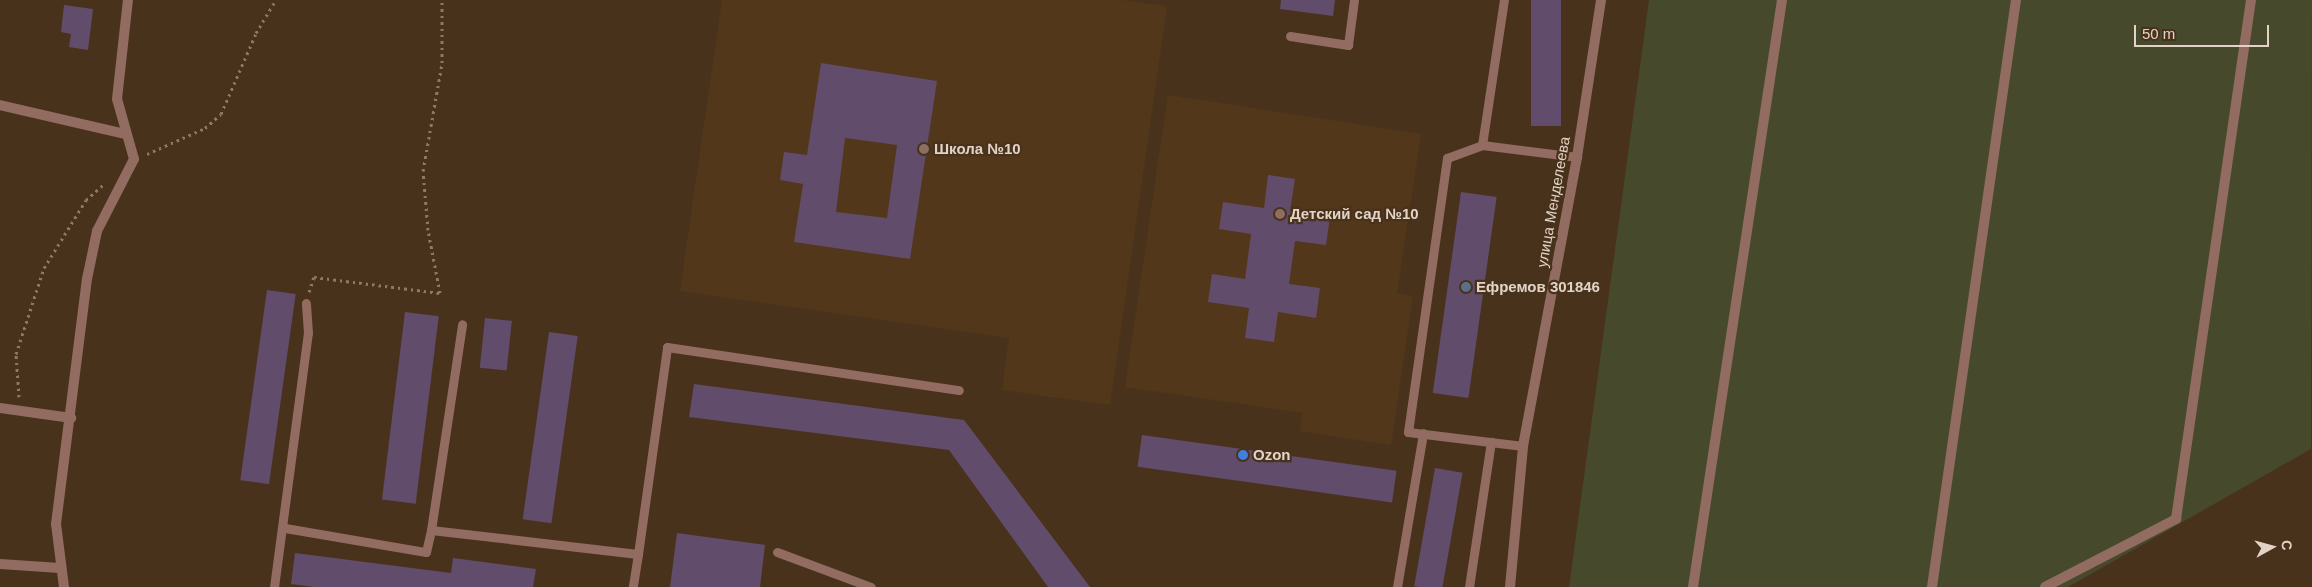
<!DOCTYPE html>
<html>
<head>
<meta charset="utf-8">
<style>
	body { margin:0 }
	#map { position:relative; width:2312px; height:587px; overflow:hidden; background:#49321b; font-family:Arial,sans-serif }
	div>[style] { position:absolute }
	.built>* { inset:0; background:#53371a }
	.green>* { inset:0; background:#47492c }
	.building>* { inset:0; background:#614c6b; transform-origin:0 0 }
	.path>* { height:3px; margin-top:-1.5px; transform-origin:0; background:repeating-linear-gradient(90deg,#8c7966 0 2.5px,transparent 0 6.5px) }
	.service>* { height:9px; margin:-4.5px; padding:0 4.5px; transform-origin:4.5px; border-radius:4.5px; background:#926c61 }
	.minor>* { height:10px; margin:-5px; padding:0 5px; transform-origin:5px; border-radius:5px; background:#926c61 }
	.dots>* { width:14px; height:14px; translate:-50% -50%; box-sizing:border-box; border:2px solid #49321b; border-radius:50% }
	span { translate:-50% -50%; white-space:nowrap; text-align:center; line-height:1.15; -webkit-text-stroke:4.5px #49321b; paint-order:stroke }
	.poi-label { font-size:15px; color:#e2d3c6; font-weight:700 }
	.left { translate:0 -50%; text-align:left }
	.street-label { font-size:15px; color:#e2d3c6 }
	.north { position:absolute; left:2247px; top:522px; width:50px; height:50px; -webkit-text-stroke:4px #49321b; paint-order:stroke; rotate:83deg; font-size:14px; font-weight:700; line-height:20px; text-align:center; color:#e2d3c6 }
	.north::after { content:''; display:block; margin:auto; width:18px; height:22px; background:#e2d3c6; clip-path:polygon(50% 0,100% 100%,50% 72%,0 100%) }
	.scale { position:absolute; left:2134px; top:25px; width:135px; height:22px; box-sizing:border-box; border:2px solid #e2d3c6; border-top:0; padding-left:6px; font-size:15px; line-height:18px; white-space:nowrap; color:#e2d3c6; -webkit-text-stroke:4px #49321b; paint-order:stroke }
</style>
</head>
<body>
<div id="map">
	<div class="built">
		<i style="clip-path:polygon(722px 0,1122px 0,1167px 6px,1110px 405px,1002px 390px,1009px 338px,680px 291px)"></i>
		<i style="clip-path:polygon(1168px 95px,1421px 134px,1397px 293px,1413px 296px,1391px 445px,1300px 431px,1303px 413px,1125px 387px)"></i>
	</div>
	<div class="green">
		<i style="clip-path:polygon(1649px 0,2312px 0,2311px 449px,2068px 587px,1569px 587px)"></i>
	</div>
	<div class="building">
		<i style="clip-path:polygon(1281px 0,1335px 0,1333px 16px,1280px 9px)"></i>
		<i style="left:1531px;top:0;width:30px;height:126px"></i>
		<i style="clip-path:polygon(64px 5px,93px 9px,88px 50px,69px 47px,71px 34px,61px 32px)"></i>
		<i style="clip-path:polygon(evenodd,821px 63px,937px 81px,910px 259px,794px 242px,803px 184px,780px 180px,784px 152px,807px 155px,821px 63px,845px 138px,897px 145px,887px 218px,836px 212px,845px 138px)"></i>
		<i style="clip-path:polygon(1268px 175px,1295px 179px,1290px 211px,1330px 217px,1326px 245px,1295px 241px,1289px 284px,1320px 288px,1316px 318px,1278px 312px,1274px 342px,1245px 338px,1249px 308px,1208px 302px,1212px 274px,1245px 279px,1251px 234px,1219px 229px,1223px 202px,1264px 208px)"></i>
		<i style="left:1461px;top:192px;width:36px;height:203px;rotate:8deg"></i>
		<i style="left:267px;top:290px;width:29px;height:192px;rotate:8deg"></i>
		<i style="left:405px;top:312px;width:34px;height:189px;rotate:7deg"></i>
		<i style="left:485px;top:318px;width:27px;height:50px;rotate:6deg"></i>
		<i style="left:549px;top:332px;width:29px;height:189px;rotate:8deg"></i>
		<i style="clip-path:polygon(694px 384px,964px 420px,1090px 587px,1048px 587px,949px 450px,689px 417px)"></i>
		<i style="left:1142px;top:435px;width:257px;height:32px;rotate:8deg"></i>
		<i style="left:1435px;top:468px;width:28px;height:120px;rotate:10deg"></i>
		<i style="clip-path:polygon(677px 533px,765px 545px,760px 587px,670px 587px)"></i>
		<i style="clip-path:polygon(295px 553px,451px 573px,453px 558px,536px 569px,533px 587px,314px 587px,291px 584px)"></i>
	</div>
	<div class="path">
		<i style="left:147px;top:154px;width:64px;rotate:-24.1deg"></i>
		<i style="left:205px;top:128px;width:21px;rotate:-41deg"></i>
		<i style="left:221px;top:114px;width:88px;rotate:-66.6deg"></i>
		<i style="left:256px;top:33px;width:39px;rotate:-59deg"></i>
		<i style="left:309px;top:292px;width:16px;rotate:-72deg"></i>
		<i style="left:314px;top:277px;width:127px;rotate:7.2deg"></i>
		<i style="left:440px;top:293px;width:64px;rotate:-100.8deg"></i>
		<i style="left:428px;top:230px;width:59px;rotate:-94.8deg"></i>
		<i style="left:423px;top:171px;width:110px;rotate:-80deg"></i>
		<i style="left:442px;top:63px;width:63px;rotate:-90deg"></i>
		<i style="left:19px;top:397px;width:43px;rotate:-94deg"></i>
		<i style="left:16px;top:354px;width:90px;rotate:-72deg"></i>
		<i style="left:44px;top:268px;width:80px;rotate:-58.3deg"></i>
		<i style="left:86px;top:200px;width:25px;rotate:-42deg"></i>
	</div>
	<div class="service">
		<i style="left:1290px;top:36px;width:59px;rotate:8.8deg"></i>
		<i style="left:1348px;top:45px;width:45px;rotate:-82.4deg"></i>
		<i style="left:1482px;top:145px;width:147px;rotate:-81.4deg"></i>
		<i style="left:1523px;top:446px;width:116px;rotate:-173.1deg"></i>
		<i style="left:1408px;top:432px;width:277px;rotate:-81.9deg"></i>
		<i style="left:1447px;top:158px;width:37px;rotate:-20deg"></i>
		<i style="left:1482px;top:145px;width:96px;rotate:7.2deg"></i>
		<i style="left:285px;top:528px;width:143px;rotate:9.7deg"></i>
		<i style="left:426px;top:552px;width:23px;rotate:-77deg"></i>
		<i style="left:431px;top:530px;width:208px;rotate:6.6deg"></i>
		<i style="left:638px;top:554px;width:33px;rotate:99deg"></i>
		<i style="left:431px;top:530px;width:208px;rotate:-81.4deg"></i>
		<i style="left:777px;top:552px;width:100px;rotate:20.4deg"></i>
		<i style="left:638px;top:554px;width:209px;rotate:-82deg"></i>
		<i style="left:667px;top:347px;width:295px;rotate:8.4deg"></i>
		<i style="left:274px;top:587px;width:256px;rotate:-82.4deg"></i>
		<i style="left:308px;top:333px;width:30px;rotate:-94deg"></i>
		<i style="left:1397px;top:587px;width:156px;rotate:-80.4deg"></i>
		<i style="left:1469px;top:587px;width:147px;rotate:-81.4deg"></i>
	</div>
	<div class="minor">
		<i style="left:0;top:105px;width:129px;rotate:13deg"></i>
		<i style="left:0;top:408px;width:72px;rotate:8deg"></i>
		<i style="left:0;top:564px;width:60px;rotate:3.8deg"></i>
		<i style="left:64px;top:587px;width:64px;rotate:-97.2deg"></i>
		<i style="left:56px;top:524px;width:247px;rotate:-82.8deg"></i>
		<i style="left:87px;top:279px;width:49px;rotate:-78.2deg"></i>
		<i style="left:97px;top:231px;width:81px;rotate:-62.8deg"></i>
		<i style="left:134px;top:159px;width:62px;rotate:-105.8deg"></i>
		<i style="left:117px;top:99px;width:100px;rotate:-83.7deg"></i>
		<i style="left:1510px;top:587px;width:142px;rotate:-84.7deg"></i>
		<i style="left:1523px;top:446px;width:294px;rotate:-79.4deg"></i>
		<i style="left:1577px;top:157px;width:159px;rotate:-81.3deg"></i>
		<i style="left:1693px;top:587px;width:594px;rotate:-81.38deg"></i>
		<i style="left:1932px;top:587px;width:593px;rotate:-81.86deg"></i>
		<i style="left:2045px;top:587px;width:148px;rotate:-27.4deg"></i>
		<i style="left:2176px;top:519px;width:524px;rotate:-81.78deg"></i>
	</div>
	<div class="dots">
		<i style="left:924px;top:149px;background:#8d6e63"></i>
		<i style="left:1280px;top:214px;background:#8d6e63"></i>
		<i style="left:1466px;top:287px;background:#5c6f8a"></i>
		<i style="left:1243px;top:455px;background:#3f7fe0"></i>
	</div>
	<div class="poi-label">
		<span class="left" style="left:934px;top:149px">Школа №10</span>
		<span class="left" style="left:1290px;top:214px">Детский сад №10</span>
		<span class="left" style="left:1476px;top:287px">Ефремов 301846</span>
		<span class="left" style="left:1253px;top:455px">Ozon</span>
	</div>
	<div class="street-label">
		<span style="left:1553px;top:202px;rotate:-80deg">улица Менделеева</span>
	</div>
	<div class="north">С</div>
	<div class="scale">50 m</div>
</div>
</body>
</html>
